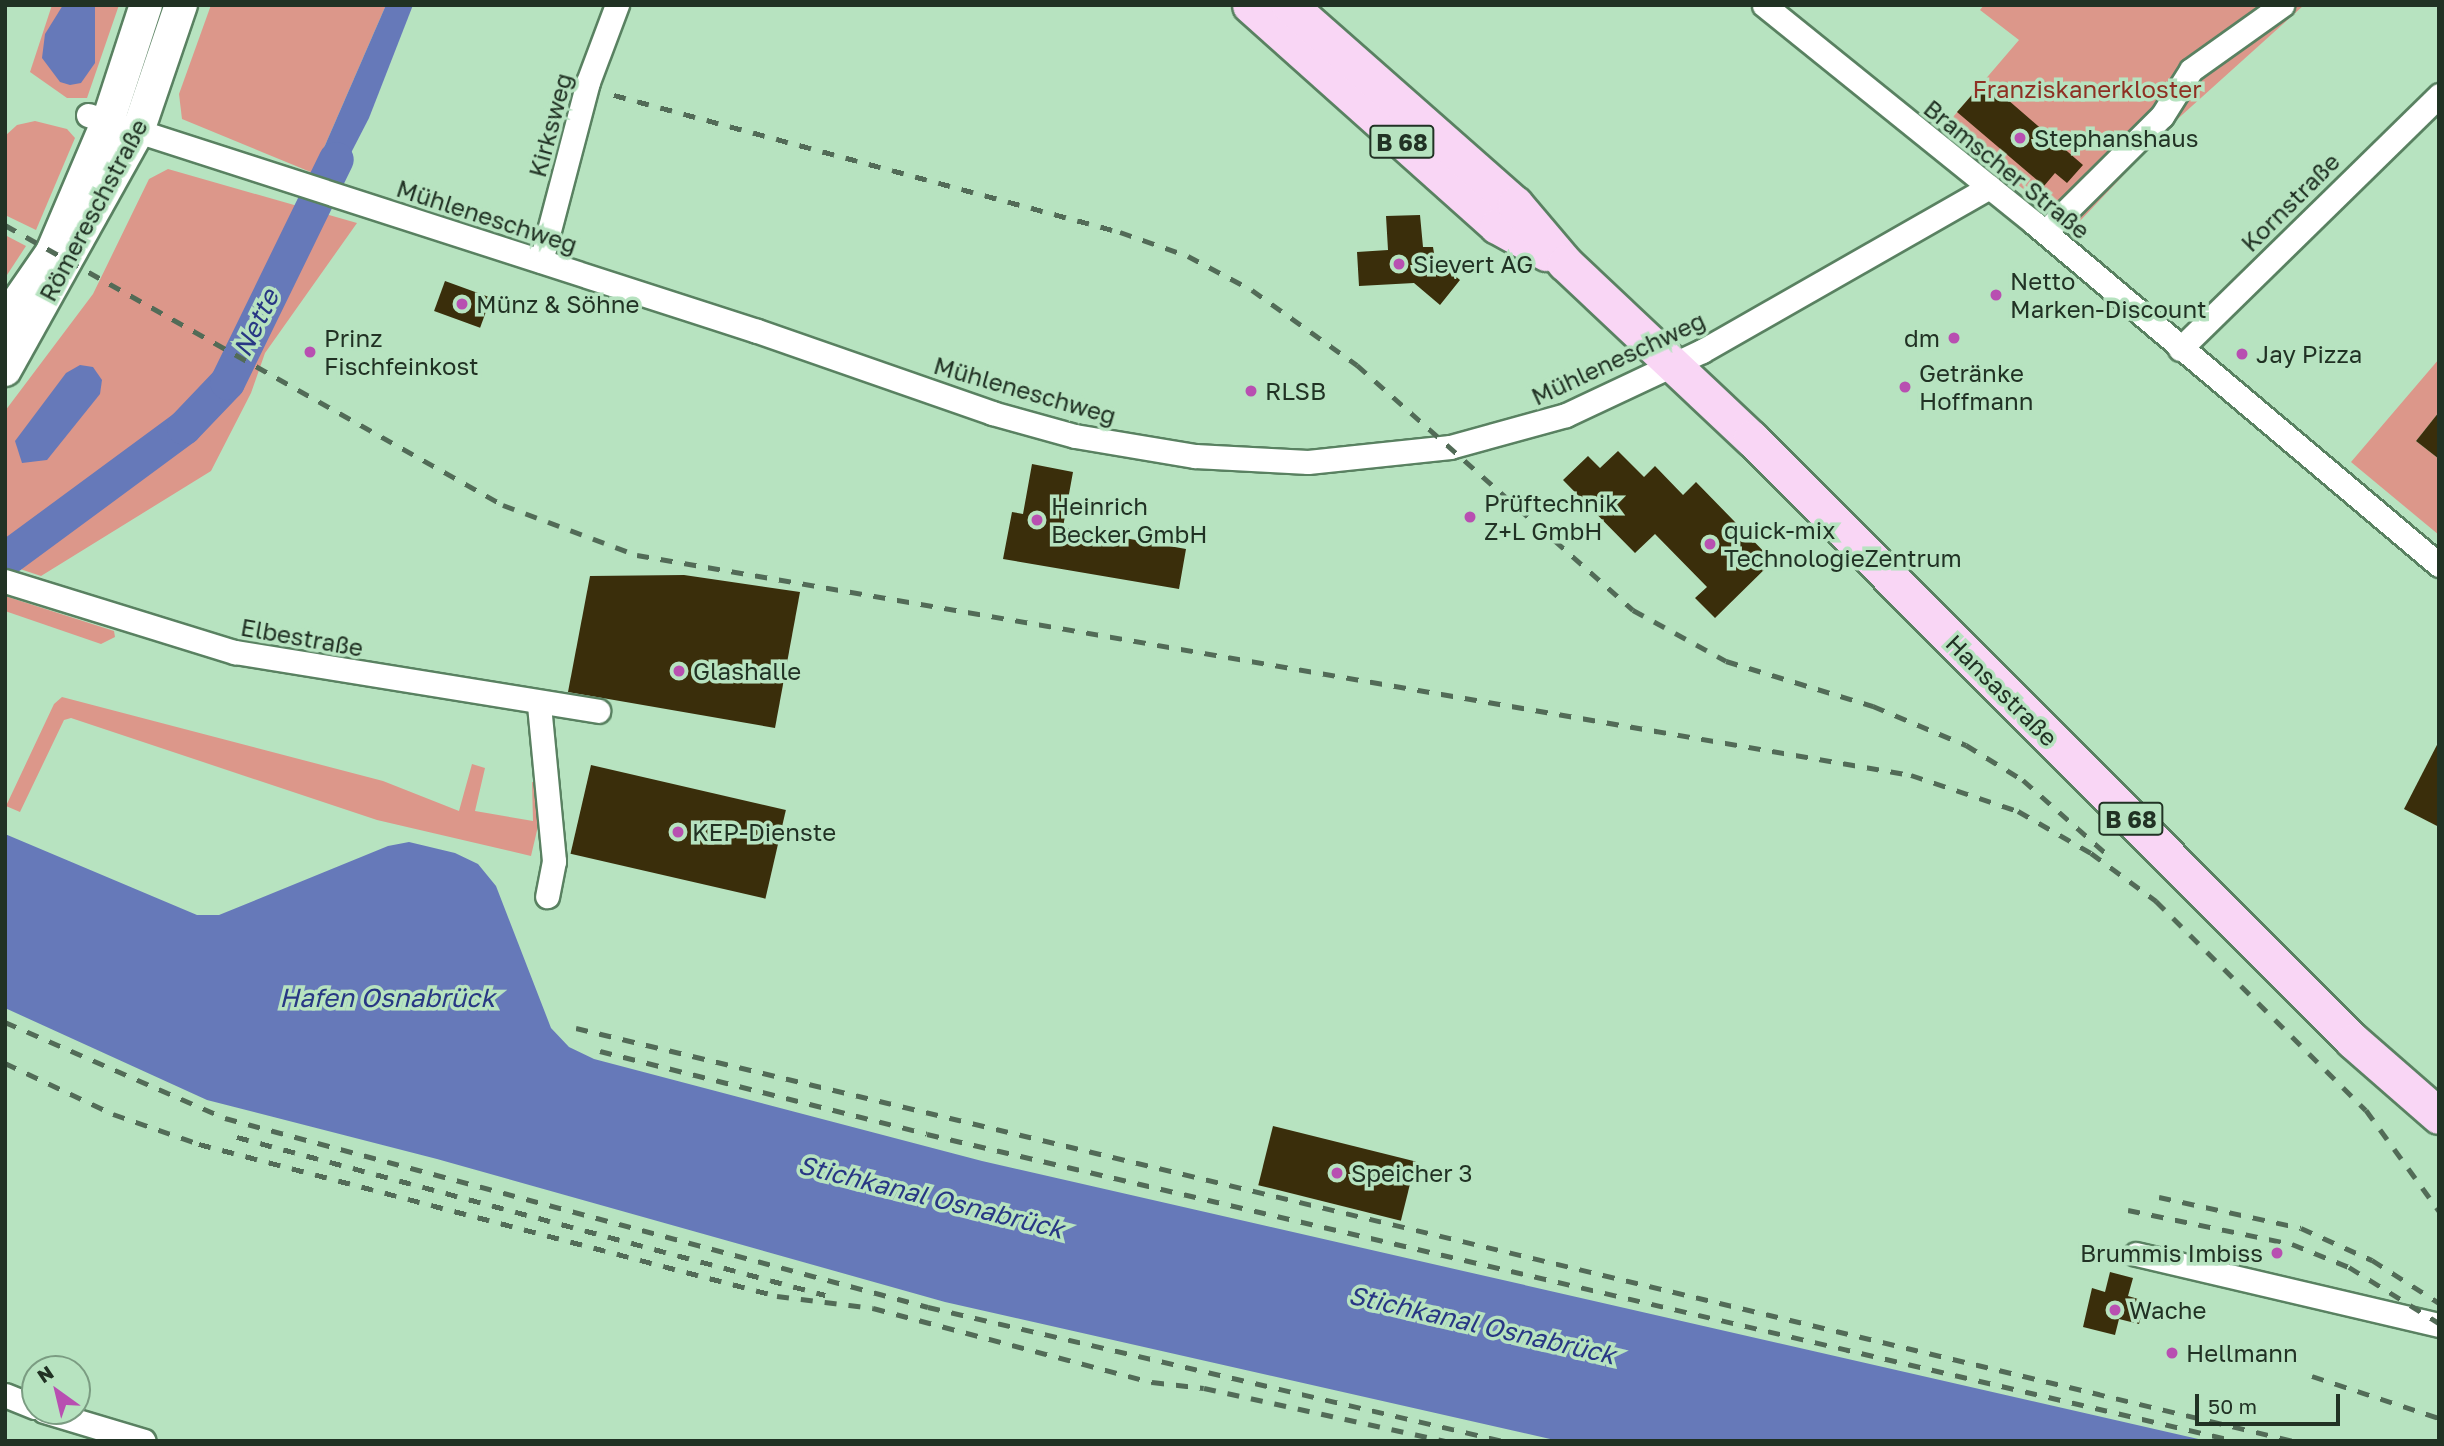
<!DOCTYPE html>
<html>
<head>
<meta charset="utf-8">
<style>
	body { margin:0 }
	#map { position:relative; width:2444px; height:1446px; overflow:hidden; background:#b7e3c0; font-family:"Golos Text",sans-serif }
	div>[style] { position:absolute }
	.green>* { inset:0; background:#dc978a }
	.water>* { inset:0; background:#6679b9 }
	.river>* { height:35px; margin:-17.5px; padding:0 17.5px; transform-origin:17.5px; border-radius:17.5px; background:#6679b9 }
	.building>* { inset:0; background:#3a2e0b; transform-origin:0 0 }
	.roads { filter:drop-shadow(2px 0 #598161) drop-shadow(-2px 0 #598161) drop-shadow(0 2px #598161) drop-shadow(0 -2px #598161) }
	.street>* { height:23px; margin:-11.5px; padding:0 11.5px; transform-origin:11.5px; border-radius:11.5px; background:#fff }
	.secondary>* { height:32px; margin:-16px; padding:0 16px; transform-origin:16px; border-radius:16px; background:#fff }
	.primary>* { height:35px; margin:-17.5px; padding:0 17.5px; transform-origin:17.5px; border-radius:17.5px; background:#f9d6f5 }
	.rail>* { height:5px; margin-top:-2.5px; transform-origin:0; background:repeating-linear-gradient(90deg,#526b57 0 12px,transparent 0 24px) }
	.dots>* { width:19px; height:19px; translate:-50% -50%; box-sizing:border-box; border:4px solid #b7e3c0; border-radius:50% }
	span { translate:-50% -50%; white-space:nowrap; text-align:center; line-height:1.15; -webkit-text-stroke:7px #b7e3c0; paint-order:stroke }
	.shield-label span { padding:2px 5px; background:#b7e3c0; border:2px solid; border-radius:5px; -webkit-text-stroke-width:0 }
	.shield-label { font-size:23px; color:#213224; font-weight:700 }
	.park-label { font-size:24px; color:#8e3023 }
	.street-label { font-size:24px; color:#213224 }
	.poi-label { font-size:24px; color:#213224 }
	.left { translate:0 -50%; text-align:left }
	.right { translate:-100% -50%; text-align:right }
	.water-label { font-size:26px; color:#283784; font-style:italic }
	.frame { position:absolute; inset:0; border:7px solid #213224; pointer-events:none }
	.north { position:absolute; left:21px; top:1355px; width:70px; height:70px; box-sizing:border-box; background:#b7e3c0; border:2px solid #7b9c82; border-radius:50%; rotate:326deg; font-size:19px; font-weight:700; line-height:28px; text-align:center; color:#213224 }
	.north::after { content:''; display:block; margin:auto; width:24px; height:32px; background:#b84fb1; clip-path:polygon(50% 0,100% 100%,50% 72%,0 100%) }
	.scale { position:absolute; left:2195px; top:1394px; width:145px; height:32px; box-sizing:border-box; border:4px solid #213224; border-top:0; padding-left:9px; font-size:21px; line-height:24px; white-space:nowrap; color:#213224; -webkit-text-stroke:5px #b7e3c0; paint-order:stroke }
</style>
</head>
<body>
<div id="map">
	<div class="green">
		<i style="clip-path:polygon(52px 5px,119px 5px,87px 98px,67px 98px,30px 72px)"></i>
		<i style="clip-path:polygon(211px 5px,386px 5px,313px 173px,182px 119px,179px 94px)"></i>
		<i style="clip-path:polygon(1984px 5px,2304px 5px,2172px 124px,2079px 222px,2054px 201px,2042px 205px,1947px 124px,2019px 40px,1980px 10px)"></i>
		<i style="clip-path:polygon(35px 121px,67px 129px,75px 138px,36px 230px,5px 215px,5px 136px,17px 125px)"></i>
		<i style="clip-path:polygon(168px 169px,357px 223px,265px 353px,251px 393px,211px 471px,41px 576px,5px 564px,5px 411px,93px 294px,149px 179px)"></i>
		<i style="clip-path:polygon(5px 235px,26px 246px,5px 278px)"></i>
		<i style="clip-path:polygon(2439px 359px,2439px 412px,2416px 441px,2439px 459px,2439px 535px,2351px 462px)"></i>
		<i style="clip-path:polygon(5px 596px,114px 631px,115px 637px,101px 644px,5px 611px)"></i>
		<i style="clip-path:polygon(62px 697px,383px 781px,459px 811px,472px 764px,485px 768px,475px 811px,533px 821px,532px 782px,537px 783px,539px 822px,531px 856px,377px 820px,71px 718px,64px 720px,20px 812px,6px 806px,54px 704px)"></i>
	</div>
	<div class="water">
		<i style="clip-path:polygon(63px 5px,95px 5px,95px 63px,81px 83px,70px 85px,60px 82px,42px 58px,45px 34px)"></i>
		<i style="clip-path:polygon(386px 5px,413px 5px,369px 118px,336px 182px,313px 173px)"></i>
		<i style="clip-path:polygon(80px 365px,93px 367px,102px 380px,100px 394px,47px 460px,22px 463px,15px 441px,66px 373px)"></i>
		<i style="clip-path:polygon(5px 834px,197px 915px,219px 915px,388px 846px,409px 842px,455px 853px,478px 864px,496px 886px,551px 1028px,569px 1047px,594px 1059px,982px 1161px,2207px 1441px,1559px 1441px,945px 1302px,437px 1159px,207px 1100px,5px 1008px)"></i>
	</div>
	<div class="river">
		<i style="left:5px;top:559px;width:222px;rotate:-36.4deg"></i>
		<i style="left:184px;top:427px;width:62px;rotate:-46.3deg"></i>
		<i style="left:227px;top:382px;width:248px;rotate:-64deg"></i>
	</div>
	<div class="building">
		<i style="clip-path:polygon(1985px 80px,2083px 165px,2067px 183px,2055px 173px,2044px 186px,1957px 112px)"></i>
		<i style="clip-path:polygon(1420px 215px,1423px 247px,1433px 247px,1435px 259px,1460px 280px,1440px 305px,1414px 283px,1359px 286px,1357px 252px,1388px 250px,1386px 216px)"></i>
		<i style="left:445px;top:281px;width:49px;height:32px;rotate:20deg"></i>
		<i style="clip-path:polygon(2439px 412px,2439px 459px,2416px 441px)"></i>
		<i style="clip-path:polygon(1618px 451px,1644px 477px,1655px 466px,1683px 495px,1696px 482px,1773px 561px,1715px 618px,1695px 598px,1707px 587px,1655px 534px,1635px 553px,1563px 480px,1588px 456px,1600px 468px)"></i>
		<i style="clip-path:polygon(1032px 464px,1073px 472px,1063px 527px,1186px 549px,1179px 589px,1003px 559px,1012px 512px,1023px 514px)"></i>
		<i style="clip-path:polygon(684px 575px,800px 592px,775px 728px,568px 692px,590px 576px)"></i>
		<i style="clip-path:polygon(2439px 741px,2439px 827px,2404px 809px)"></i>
		<i style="left:591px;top:765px;width:200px;height:91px;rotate:13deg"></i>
		<i style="left:1273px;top:1126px;width:147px;height:61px;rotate:14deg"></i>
		<i style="clip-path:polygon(2110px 1272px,2133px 1278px,2128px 1296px,2145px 1301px,2139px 1324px,2119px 1319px,2115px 1335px,2083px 1327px,2092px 1288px,2105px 1292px)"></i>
	</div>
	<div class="roads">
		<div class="street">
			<i style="left:1764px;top:5px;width:347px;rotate:38.9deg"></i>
			<i style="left:2034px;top:223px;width:530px;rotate:40.18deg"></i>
			<i style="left:88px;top:115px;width:703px;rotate:17.89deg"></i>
			<i style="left:757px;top:331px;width:249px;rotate:19.2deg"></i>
			<i style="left:992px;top:413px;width:86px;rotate:15.5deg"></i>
			<i style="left:1075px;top:436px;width:122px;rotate:9.5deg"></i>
			<i style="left:1195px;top:456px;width:113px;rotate:3deg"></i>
			<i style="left:1308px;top:462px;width:143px;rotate:-6deg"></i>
			<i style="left:1450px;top:447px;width:120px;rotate:-15.4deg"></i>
			<i style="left:1566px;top:415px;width:150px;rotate:-25.2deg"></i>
			<i style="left:1702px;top:351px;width:331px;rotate:-29.7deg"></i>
			<i style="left:2045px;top:232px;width:165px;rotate:-44.8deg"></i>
			<i style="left:2162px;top:116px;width:54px;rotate:-57.8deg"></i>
			<i style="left:2191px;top:70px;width:112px;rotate:-35.5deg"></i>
			<i style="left:541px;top:261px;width:185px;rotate:-75.3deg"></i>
			<i style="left:588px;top:82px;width:82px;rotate:-69.4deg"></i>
			<i style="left:2180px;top:349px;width:363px;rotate:-44.4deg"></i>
			<i style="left:5px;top:581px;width:241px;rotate:17.2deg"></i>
			<i style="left:235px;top:652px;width:368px;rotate:9.2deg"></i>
			<i style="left:539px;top:705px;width:157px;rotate:84.5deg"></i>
			<i style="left:554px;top:861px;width:36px;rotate:101deg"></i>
			<i style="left:2136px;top:1254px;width:311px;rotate:13.2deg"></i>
			<i style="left:5px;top:1395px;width:32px;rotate:22deg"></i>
			<i style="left:44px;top:1411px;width:104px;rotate:16.7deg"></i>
		</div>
		<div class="secondary">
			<i style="left:5px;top:320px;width:83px;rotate:-55.3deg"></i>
			<i style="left:52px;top:252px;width:142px;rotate:-66.9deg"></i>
			<i style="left:108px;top:121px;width:122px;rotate:-71.9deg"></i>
			<i style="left:5px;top:370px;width:274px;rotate:-60.9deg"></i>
			<i style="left:138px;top:131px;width:133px;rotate:-71.2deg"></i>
		</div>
		<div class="primary">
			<i style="left:1250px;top:5px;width:331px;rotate:41.8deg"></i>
			<i style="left:1497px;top:226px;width:56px;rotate:28.9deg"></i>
			<i style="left:1289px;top:5px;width:301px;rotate:41.4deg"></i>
			<i style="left:1515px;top:204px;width:77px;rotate:49.7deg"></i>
			<i style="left:1565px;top:263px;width:255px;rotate:43.3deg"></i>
			<i style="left:1751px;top:438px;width:852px;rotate:45.05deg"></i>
			<i style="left:2353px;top:1041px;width:114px;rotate:41.1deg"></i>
		</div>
	</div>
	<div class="rail">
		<i style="left:614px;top:95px;width:524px;rotate:15.15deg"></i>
		<i style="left:1120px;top:232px;width:72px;rotate:19.4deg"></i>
		<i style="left:1188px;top:256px;width:72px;rotate:28deg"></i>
		<i style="left:1252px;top:290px;width:129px;rotate:35.5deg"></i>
		<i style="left:1357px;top:365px;width:369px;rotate:41.6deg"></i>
		<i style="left:1633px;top:610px;width:106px;rotate:28.7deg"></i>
		<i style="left:1726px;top:661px;width:154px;rotate:17deg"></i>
		<i style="left:1873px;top:706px;width:101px;rotate:22.8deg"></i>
		<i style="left:1966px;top:745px;width:67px;rotate:31.6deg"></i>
		<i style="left:2023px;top:780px;width:116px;rotate:41.5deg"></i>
		<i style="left:5px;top:225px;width:571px;rotate:29.35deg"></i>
		<i style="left:503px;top:505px;width:143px;rotate:20.5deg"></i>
		<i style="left:637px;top:555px;width:1293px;rotate:9.8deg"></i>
		<i style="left:1911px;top:775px;width:113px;rotate:18.6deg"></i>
		<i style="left:2018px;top:811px;width:84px;rotate:29.9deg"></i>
		<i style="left:2091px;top:853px;width:81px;rotate:36.4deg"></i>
		<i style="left:2156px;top:901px;width:296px;rotate:44.9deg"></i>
		<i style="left:2366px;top:1110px;width:125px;rotate:54.1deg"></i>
		<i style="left:5px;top:1022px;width:240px;rotate:23.6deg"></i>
		<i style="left:225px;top:1118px;width:728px;rotate:15.05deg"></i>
		<i style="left:928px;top:1307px;width:590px;rotate:13.12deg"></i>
		<i style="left:576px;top:1028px;width:1767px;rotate:13.52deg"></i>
		<i style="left:600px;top:1051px;width:337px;rotate:14.2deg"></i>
		<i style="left:927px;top:1134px;width:1345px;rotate:13.2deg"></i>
		<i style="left:5px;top:1063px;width:119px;rotate:25.3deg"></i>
		<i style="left:113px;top:1114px;width:91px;rotate:19.2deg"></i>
		<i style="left:199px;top:1144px;width:598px;rotate:14.73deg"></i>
		<i style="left:777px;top:1296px;width:97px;rotate:7.1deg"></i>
		<i style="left:873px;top:1308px;width:289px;rotate:14.9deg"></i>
		<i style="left:1152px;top:1382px;width:52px;rotate:6.6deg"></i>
		<i style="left:1204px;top:1388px;width:247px;rotate:12.4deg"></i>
		<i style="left:237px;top:1137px;width:609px;rotate:15.04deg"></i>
		<i style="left:2159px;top:1197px;width:145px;rotate:12.3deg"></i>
		<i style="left:2301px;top:1228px;width:78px;rotate:24.3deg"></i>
		<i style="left:2372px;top:1260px;width:80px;rotate:32.7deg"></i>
		<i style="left:2128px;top:1210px;width:167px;rotate:11.7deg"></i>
		<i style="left:2292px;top:1244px;width:61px;rotate:22deg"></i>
		<i style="left:2349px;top:1267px;width:106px;rotate:31.9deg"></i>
		<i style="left:2312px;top:1376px;width:134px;rotate:18.3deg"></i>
	</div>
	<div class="dots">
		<i style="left:2020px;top:138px;background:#b84fb1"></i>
		<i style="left:1399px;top:264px;background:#b84fb1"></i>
		<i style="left:1996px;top:295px;background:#b84fb1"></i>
		<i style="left:462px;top:304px;background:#b84fb1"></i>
		<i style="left:1954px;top:338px;background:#b84fb1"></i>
		<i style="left:310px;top:352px;background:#b84fb1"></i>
		<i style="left:2242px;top:354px;background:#b84fb1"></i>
		<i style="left:1905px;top:387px;background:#b84fb1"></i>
		<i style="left:1251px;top:391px;background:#b84fb1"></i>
		<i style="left:1470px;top:517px;background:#b84fb1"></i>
		<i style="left:1037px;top:520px;background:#b84fb1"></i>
		<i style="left:1710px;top:544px;background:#b84fb1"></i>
		<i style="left:679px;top:671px;background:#b84fb1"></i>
		<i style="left:678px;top:832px;background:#b84fb1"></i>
		<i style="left:1337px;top:1173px;background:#b84fb1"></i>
		<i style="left:2277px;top:1253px;background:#b84fb1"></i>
		<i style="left:2115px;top:1310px;background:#b84fb1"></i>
		<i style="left:2172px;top:1353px;background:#b84fb1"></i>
	</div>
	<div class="shield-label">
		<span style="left:1402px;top:142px">B 68</span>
		<span style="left:2131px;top:819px">B 68</span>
	</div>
	<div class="park-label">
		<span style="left:2087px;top:89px">Franziskanerkloster</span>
	</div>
	<div class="street-label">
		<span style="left:550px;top:125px;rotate:-75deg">Kirksweg</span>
		<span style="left:2007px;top:169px;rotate:39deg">Bramscher Straße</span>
		<span style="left:2290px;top:202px;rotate:-45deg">Kornstraße</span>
		<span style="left:93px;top:210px;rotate:-62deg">Römereschstraße</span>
		<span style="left:487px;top:216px;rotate:18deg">Mühleneschweg</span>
		<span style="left:1618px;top:358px;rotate:-25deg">Mühleneschweg</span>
		<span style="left:1025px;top:390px;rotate:16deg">Mühleneschweg</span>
		<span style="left:302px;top:637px;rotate:10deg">Elbestraße</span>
		<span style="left:2002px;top:690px;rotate:45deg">Hansastraße</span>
	</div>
	<div class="poi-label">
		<span class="left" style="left:2034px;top:138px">Stephanshaus</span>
		<span class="left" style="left:1413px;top:264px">Sievert AG</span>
		<span class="left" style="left:2010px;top:295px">Netto<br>Marken-Discount</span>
		<span class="left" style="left:476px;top:304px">Münz &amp; Söhne</span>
		<span class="left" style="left:324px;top:352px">Prinz<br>Fischfeinkost</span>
		<span class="right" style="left:1940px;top:338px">dm</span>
		<span class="left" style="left:2256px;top:354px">Jay Pizza</span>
		<span class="left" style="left:1919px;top:387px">Getränke<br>Hoffmann</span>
		<span class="left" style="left:1265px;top:391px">RLSB</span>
		<span class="left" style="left:1484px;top:517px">Prüftechnik<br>Z+L GmbH</span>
		<span class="left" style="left:1051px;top:520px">Heinrich<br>Becker GmbH</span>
		<span class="left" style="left:1724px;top:544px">quick-mix<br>TechnologieZentrum</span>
		<span class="left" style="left:693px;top:671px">Glashalle</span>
		<span class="left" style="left:692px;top:832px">KEP-Dienste</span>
		<span class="left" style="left:1351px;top:1173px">Speicher 3</span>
		<span class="right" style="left:2263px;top:1253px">Brummis Imbiss</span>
		<span class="left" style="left:2129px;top:1310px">Wache</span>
		<span class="left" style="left:2186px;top:1353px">Hellmann</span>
	</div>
	<div class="water-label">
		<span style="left:256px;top:323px;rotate:-64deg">Nette</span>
		<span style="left:387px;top:998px">Hafen Osnabrück</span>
		<span style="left:931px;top:1197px;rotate:14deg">Stichkanal Osnabrück</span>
		<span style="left:1482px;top:1325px;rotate:13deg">Stichkanal Osnabrück</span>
	</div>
	<div class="frame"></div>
	<div class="north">N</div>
	<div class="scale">50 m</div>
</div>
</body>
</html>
